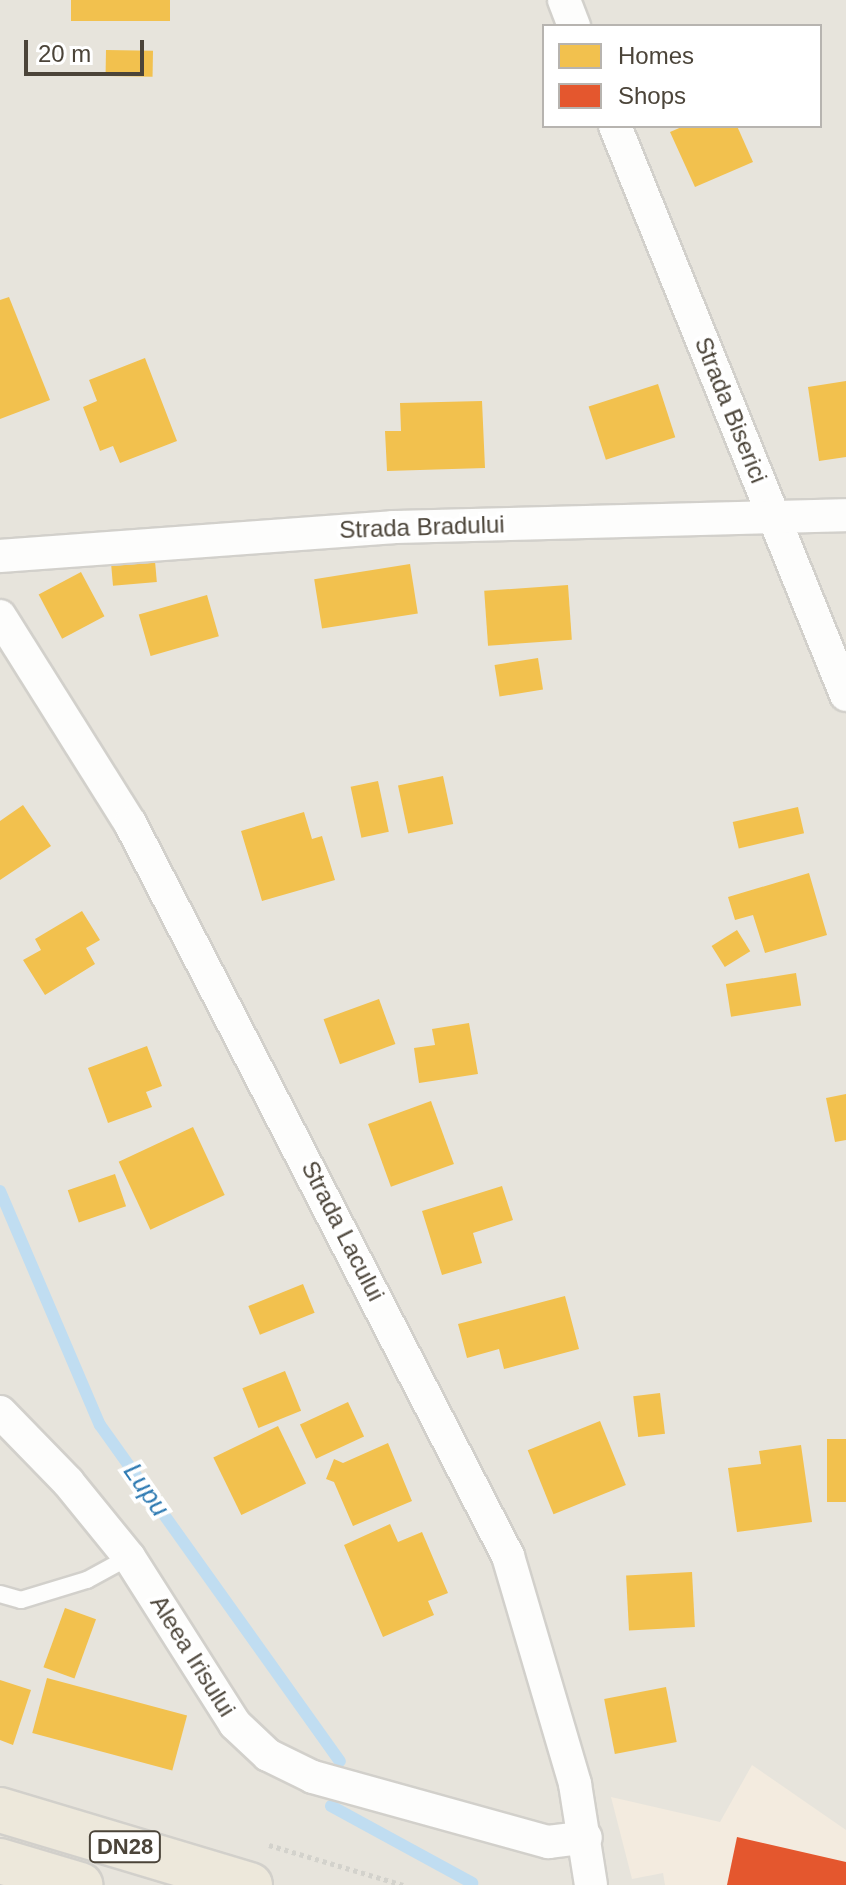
<!DOCTYPE html>
<html>
<head>
<meta charset="utf-8">
<style>
	body { margin:0 }
	#map { position:relative; width:846px; height:1885px; overflow:hidden; background:#f4f2ee; font-family:Arial,sans-serif }
	div>[style] { position:absolute }
	.residential>* { inset:0; background:#e7e4dc }
	.commercial>* { inset:0; background:#f3ebdf }
	.homes>* { inset:0; background:#f2c14e; transform-origin:0 0 }
	.shops>* { inset:0; background:#e4572e }
	.stream>* { height:12px; margin:-6px; padding:0 6px; transform-origin:6px; border-radius:6px; background:#c0ddf1 }
	.path>* { height:5px; margin-top:-2.5px; transform-origin:0; background:repeating-linear-gradient(90deg,#d3d2cc 0 4px,transparent 0 8px) }
	.roads { filter:drop-shadow(2px 0 #d2d0cb) drop-shadow(-2px 0 #d2d0cb) drop-shadow(0 2px #d2d0cb) drop-shadow(0 -2px #d2d0cb) }
	.lane>* { height:16px; margin:-8px; padding:0 8px; transform-origin:8px; border-radius:8px; background:#fdfdfc }
	.street>* { height:32px; margin:-16px; padding:0 16px; transform-origin:16px; border-radius:16px; background:#fdfdfc }
	.highway>* { height:44px; margin:-22px; padding:0 22px; transform-origin:22px; border-radius:22px; background:#ede8db }
	span { translate:-50% -50%; white-space:nowrap; text-align:center; line-height:1.15; -webkit-text-stroke:8px #fff; paint-order:stroke }
	.shield-label span { padding:2px 6px; background:#fff; border:2px solid; border-radius:6px; -webkit-text-stroke-width:0 }
	.shield-label { font-size:22px; color:#4b4439; font-weight:700 }
	.street-label { font-size:24px; color:#4b4439 }
	.water-label { font-size:26px; color:#2e7ab2; font-style:italic }
	.legend { position:absolute; left:542px; top:24px; width:280px; height:104px; box-sizing:border-box; background:#fff; border:2px solid #b7b4b0; margin:0; padding:10px 14px; list-style:none; font-size:24px; color:#4b4439 }
	.legend li { display:flex; align-items:center; gap:16px; height:40px }
	.legend b { width:40px; border:2px solid #b7b4b0 }
	.scale { position:absolute; left:24px; top:40px; width:120px; height:36px; box-sizing:border-box; border:4px solid #4b4439; border-top:0; padding-left:10px; font-size:24px; line-height:28px; white-space:nowrap; color:#4b4439; -webkit-text-stroke:6px #fff; paint-order:stroke }
</style>
</head>
<body>
<div id="map">
	<div class="residential">
		<i style="clip-path:polygon(evenodd,0 0,846px 0,846px 1885px,0 1885px,0 0,544px 26px,820px 26px,820px 126px,544px 126px,544px 26px)"></i>
	</div>
	<div class="commercial">
		<i style="clip-path:polygon(752px 1765px,846px 1830px,846px 1885px,665px 1885px,663px 1873px,632px 1879px,611px 1797px,720px 1822px)"></i>
	</div>
	<div class="homes">
		<i style="left:71px;top:0;width:99px;height:21px"></i>
		<i style="left:106px;top:50px;width:47px;height:26px;rotate:1deg"></i>
		<i style="clip-path:polygon(684px 126px,737px 126px,753px 162px,695px 187px,670px 132px)"></i>
		<i style="clip-path:polygon(9px 297px,50px 400px,0 419px,0 300px)"></i>
		<i style="clip-path:polygon(145px 358px,177px 441px,120px 463px,113px 446px,100px 451px,83px 407px,97px 401px,89px 380px)"></i>
		<i style="clip-path:polygon(846px 381px,846px 457px,819px 461px,808px 387px)"></i>
		<i style="left:658px;top:384px;width:56px;height:73px;rotate:72deg"></i>
		<i style="clip-path:polygon(482px 401px,485px 468px,387px 471px,385px 431px,401px 431px,400px 403px)"></i>
		<i style="left:155px;top:561px;width:21px;height:44px;rotate:85deg"></i>
		<i style="left:410px;top:564px;width:50px;height:97px;rotate:81deg"></i>
		<i style="left:81px;top:572px;width:50px;height:48px;rotate:62deg"></i>
		<i style="left:568px;top:585px;width:55px;height:84px;rotate:86deg"></i>
		<i style="left:207px;top:595px;width:43px;height:71px;rotate:74deg"></i>
		<i style="left:538px;top:658px;width:32px;height:44px;rotate:81deg"></i>
		<i style="left:443px;top:776px;width:49px;height:46px;rotate:78deg"></i>
		<i style="left:378px;top:781px;width:52px;height:28px;rotate:78deg"></i>
		<i style="clip-path:polygon(23px 805px,51px 846px,0 880px,0 821px)"></i>
		<i style="left:798px;top:807px;width:27px;height:67px;rotate:77deg"></i>
		<i style="clip-path:polygon(304px 812px,312px 839px,322px 836px,335px 880px,262px 901px,241px 831px)"></i>
		<i style="clip-path:polygon(809px 873px,827px 935px,765px 953px,753px 915px,735px 920px,728px 897px)"></i>
		<i style="clip-path:polygon(82px 911px,100px 940px,86px 948px,95px 964px,45px 995px,23px 960px,41px 950px,35px 939px)"></i>
		<i style="left:737px;top:930px;width:25px;height:30px;rotate:58deg"></i>
		<i style="left:796px;top:973px;width:33px;height:71px;rotate:81deg"></i>
		<i style="left:379px;top:999px;width:48px;height:59px;rotate:70deg"></i>
		<i style="clip-path:polygon(469px 1023px,478px 1074px,419px 1083px,414px 1048px,435px 1045px,432px 1029px)"></i>
		<i style="clip-path:polygon(147px 1046px,162px 1086px,146px 1092px,152px 1107px,108px 1123px,88px 1068px)"></i>
		<i style="clip-path:polygon(846px 1094px,846px 1140px,835px 1142px,826px 1098px)"></i>
		<i style="left:431px;top:1101px;width:67px;height:67px;rotate:70deg"></i>
		<i style="left:193px;top:1127px;width:75px;height:82px;rotate:65deg"></i>
		<i style="left:115px;top:1174px;width:34px;height:50px;rotate:71deg"></i>
		<i style="clip-path:polygon(502px 1186px,513px 1220px,473px 1233px,482px 1263px,442px 1275px,422px 1211px)"></i>
		<i style="left:303px;top:1284px;width:31px;height:59px;rotate:68deg"></i>
		<i style="clip-path:polygon(565px 1296px,579px 1349px,504px 1369px,499px 1349px,467px 1358px,458px 1324px)"></i>
		<i style="left:285px;top:1371px;width:43px;height:46px;rotate:68deg"></i>
		<i style="left:660px;top:1393px;width:41px;height:27px;rotate:83deg"></i>
		<i style="left:348px;top:1402px;width:38px;height:53px;rotate:65deg"></i>
		<i style="left:600px;top:1421px;width:69px;height:78px;rotate:68deg"></i>
		<i style="left:278px;top:1426px;width:64px;height:72px;rotate:64deg"></i>
		<i style="left:846px;top:1439px;width:63px;height:19px;rotate:90deg"></i>
		<i style="clip-path:polygon(388px 1443px,412px 1501px,353px 1526px,334px 1482px,326px 1479px,334px 1459px,343px 1463px)"></i>
		<i style="clip-path:polygon(801px 1445px,812px 1522px,737px 1532px,728px 1468px,761px 1464px,759px 1451px)"></i>
		<i style="clip-path:polygon(390px 1524px,398px 1542px,422px 1532px,448px 1593px,428px 1601px,434px 1615px,383px 1637px,344px 1545px)"></i>
		<i style="left:692px;top:1572px;width:55px;height:66px;rotate:87deg"></i>
		<i style="left:65px;top:1608px;width:33px;height:63px;rotate:20deg"></i>
		<i style="left:47px;top:1678px;width:145px;height:57px;rotate:15deg"></i>
		<i style="clip-path:polygon(0 1680px,31px 1690px,13px 1745px,0 1740px)"></i>
		<i style="left:666px;top:1687px;width:56px;height:63px;rotate:79deg"></i>
	</div>
	<div class="shops">
		<i style="clip-path:polygon(737px 1837px,846px 1862px,846px 1885px,727px 1885px)"></i>
	</div>
	<div class="stream">
		<i style="left:0;top:1191px;width:254px;rotate:66.9deg"></i>
		<i style="left:100px;top:1425px;width:413px;rotate:54.5deg"></i>
		<i style="left:331px;top:1806px;width:161px;rotate:28.6deg"></i>
	</div>
	<div class="path">
		<i style="left:269px;top:1845px;width:140px;rotate:16.6deg"></i>
	</div>
	<div class="roads">
		<div class="lane">
			<i style="left:0;top:1594px;width:22px;rotate:16deg"></i>
			<i style="left:21px;top:1600px;width:69px;rotate:-16.9deg"></i>
			<i style="left:87px;top:1580px;width:48px;rotate:-28.7deg"></i>
		</div>
		<div class="street">
			<i style="left:564px;top:0;width:28px;rotate:69deg"></i>
			<i style="left:615px;top:126px;width:614px;rotate:67.9deg"></i>
			<i style="left:0;top:556px;width:394px;rotate:-4.2deg"></i>
			<i style="left:393px;top:527px;width:453px;rotate:-1.5deg"></i>
			<i style="left:0;top:616px;width:244px;rotate:57.9deg"></i>
			<i style="left:130px;top:823px;width:825px;rotate:62.72deg"></i>
			<i style="left:508px;top:1556px;width:238px;rotate:73.6deg"></i>
			<i style="left:575px;top:1784px;width:102px;rotate:81deg"></i>
			<i style="left:0;top:1412px;width:98px;rotate:45.8deg"></i>
			<i style="left:68px;top:1482px;width:97px;rotate:50.9deg"></i>
			<i style="left:129px;top:1557px;width:198px;rotate:57.6deg"></i>
			<i style="left:235px;top:1724px;width:45px;rotate:43.2deg"></i>
			<i style="left:268px;top:1755px;width:50px;rotate:26.1deg"></i>
			<i style="left:313px;top:1777px;width:244px;rotate:15.5deg"></i>
			<i style="left:548px;top:1842px;width:38px;rotate:-7deg"></i>
		</div>
		<div class="highway">
			<i style="left:0;top:1810px;width:261px;rotate:16.7deg"></i>
			<i style="left:0;top:1861px;width:84px;rotate:16.7deg"></i>
		</div>
	</div>
	<div class="shield-label">
		<span style="left:125px;top:1847px">DN28</span>
	</div>
	<div class="street-label">
		<span style="left:731px;top:410px;rotate:68deg">Strada Biserici</span>
		<span style="left:422px;top:527px;rotate:-2deg">Strada Bradului</span>
		<span style="left:343px;top:1231px;rotate:63deg">Strada Lacului</span>
		<span style="left:193px;top:1656px;rotate:58deg">Aleea Irisului</span>
	</div>
	<div class="water-label">
		<span style="left:146px;top:1490px;rotate:55deg">Lupu</span>
	</div>
	<ul class="legend">
	<li><b style="height:22px;background:#f2c14e"></b>Homes</li>
	<li><b style="height:22px;background:#e4572e"></b>Shops</li>
	</ul>
	<div class="scale">20 m</div>
</div>
</body>
</html>
